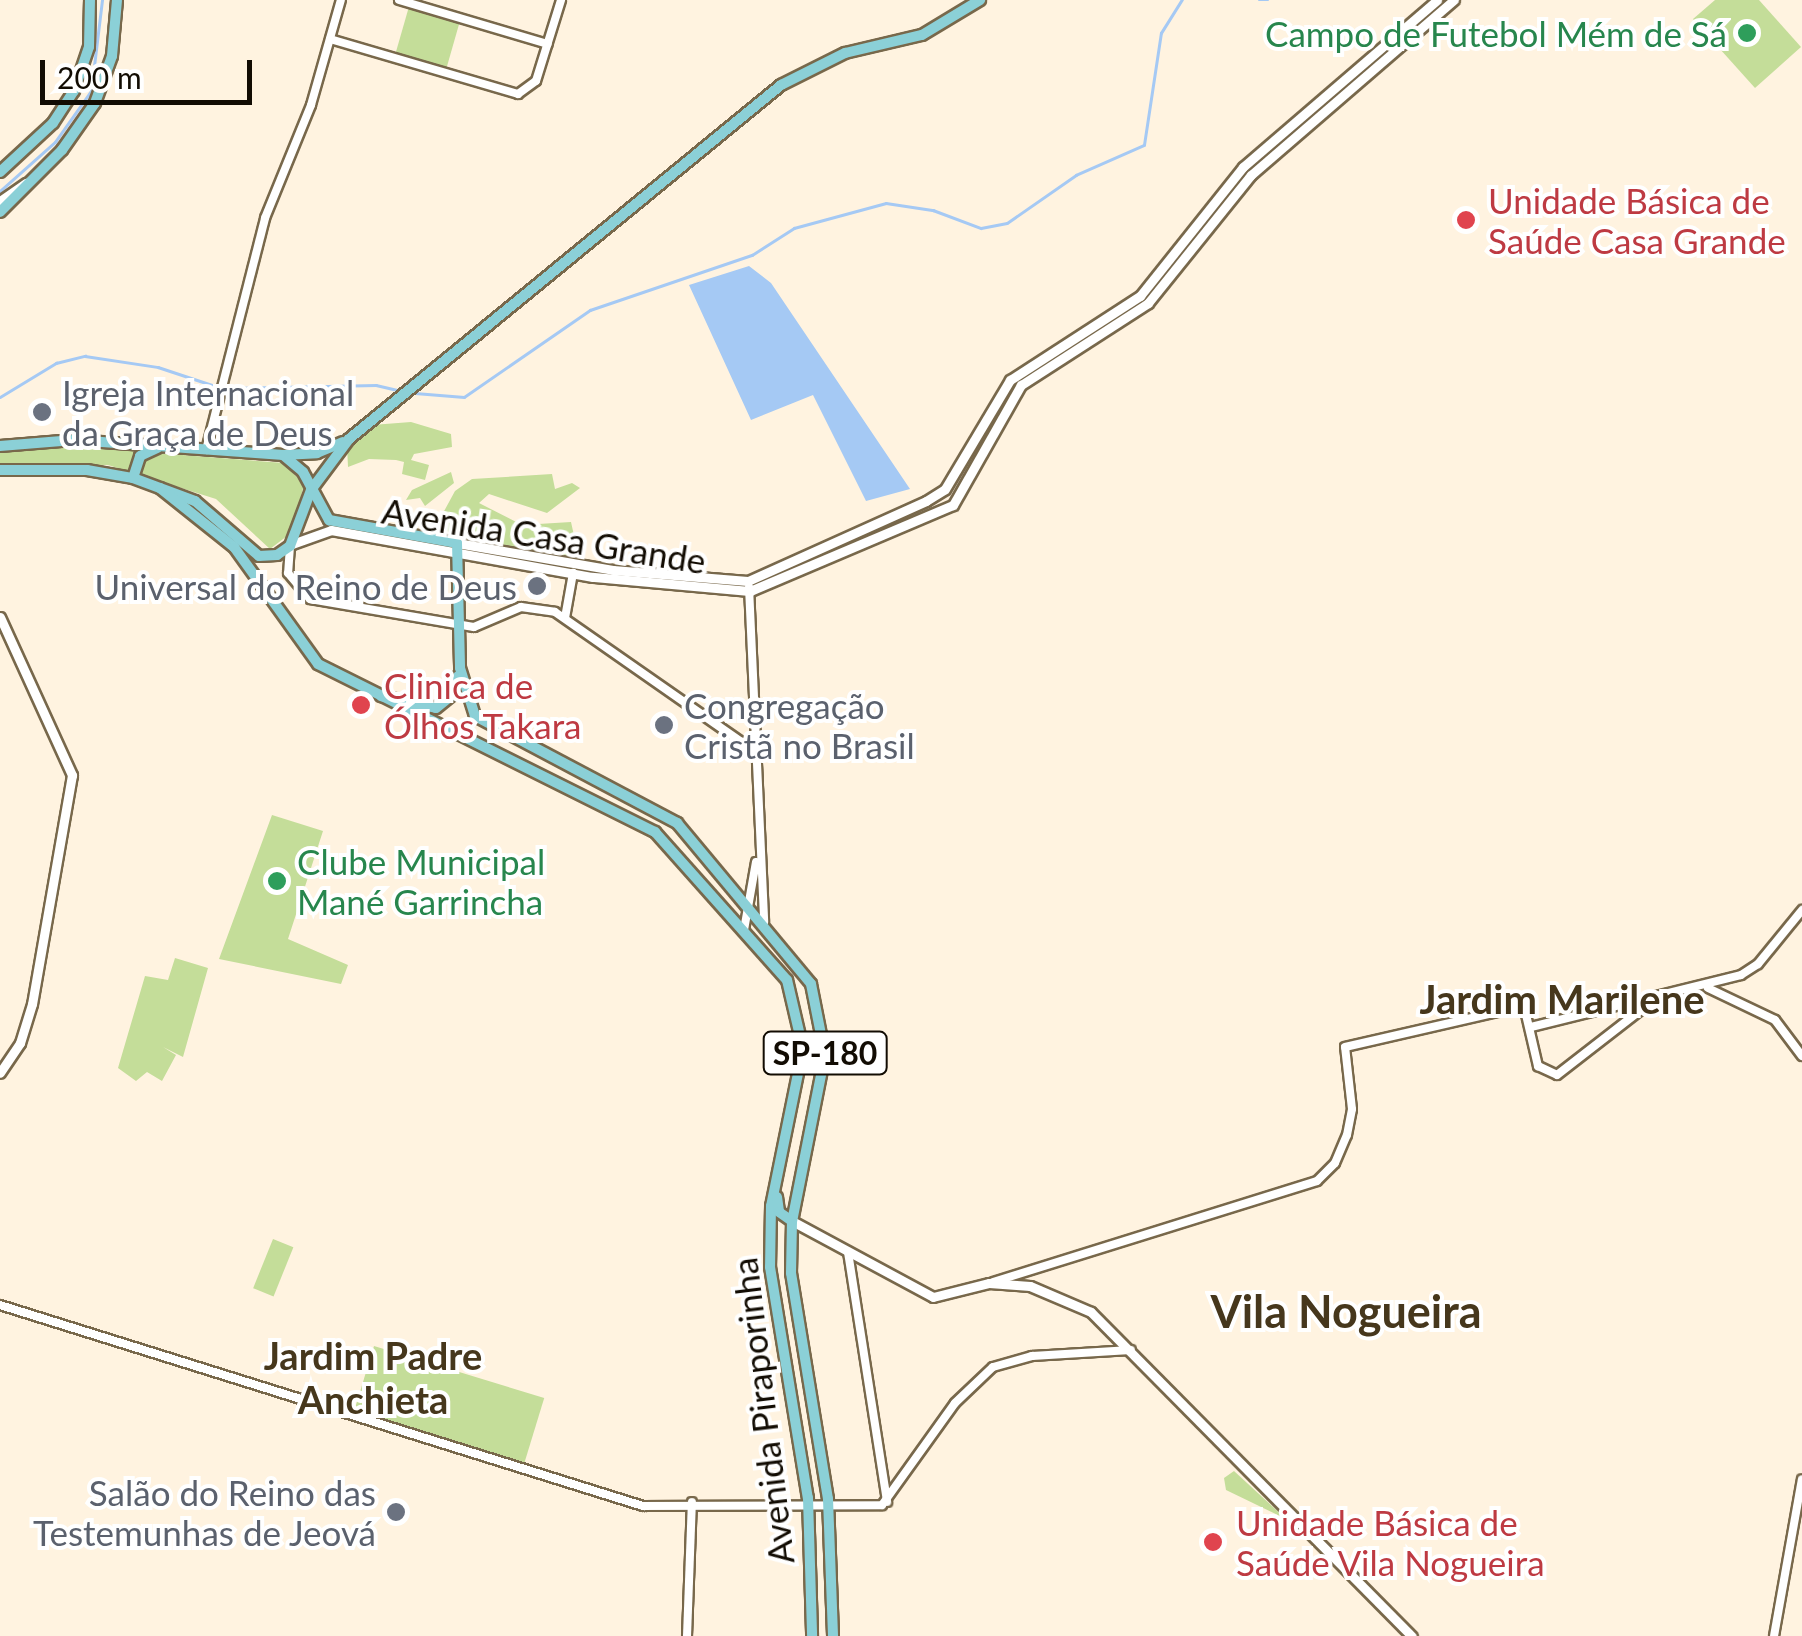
<!DOCTYPE html>
<html>
<head>
<meta charset="utf-8">
<style>
	body { margin:0 }
	#map { position:relative; width:1802px; height:1636px; overflow:hidden; background:#fff3e0; font-family:Lato,sans-serif }
	div>[style] { position:absolute }
	.green>* { inset:0; background:#c4dd99; transform-origin:0 0 }
	.water>* { inset:0; background:#a5c9f4 }
	.stream>* { height:2.5px; margin:-1.25px; padding:0 1.25px; transform-origin:1.25px; border-radius:1.25px; background:#a5c9f4 }
	.roads { filter:drop-shadow(2px 0 #78684b) drop-shadow(-2px 0 #78684b) drop-shadow(0 2px #78684b) drop-shadow(0 -2px #78684b) }
	.tertiary>* { height:8px; margin:-4px; padding:0 4px; transform-origin:4px; border-radius:4px; background:#fff }
	.secondary>* { height:9px; margin:-4.5px; padding:0 4.5px; transform-origin:4.5px; border-radius:4.5px; background:#fff }
	.primary>* { height:10px; margin:-5px; padding:0 5px; transform-origin:5px; border-radius:5px; background:#8bd0d7 }
	.dots>* { width:28px; height:28px; translate:-50% -50%; box-sizing:border-box; border:5px solid #fff; border-radius:50% }
	span { translate:-50% -50%; white-space:nowrap; text-align:center; line-height:1.15; -webkit-text-stroke:8px #fff; paint-order:stroke }
	.shield-label span { padding:2px 8px; background:#fff; border:2px solid; border-radius:8px; -webkit-text-stroke-width:0 }
	.shield-label { font-size:32px; color:#120c03; font-weight:700 }
	.leisure-label { font-size:35px; color:#27864d }
	.right { translate:-100% -50%; text-align:right }
	.left { translate:0 -50%; text-align:left }
	.health-label { font-size:35px; color:#be3a42 }
	.worship-label { font-size:35px; color:#5b616d }
	.street-label { font-size:35px; color:#120c03 }
	.neighbourhood-label { font-size:38px; color:#46371c; font-weight:700 }
	.quarter-label { font-size:40px; color:#46371c; font-weight:700 }
	.district-label { font-size:45px; color:#46371c; font-weight:700 }
	.scale { position:absolute; left:40px; top:60px; width:212px; height:45px; box-sizing:border-box; border:5px solid #120c03; border-top:0; padding-left:12px; font-size:30px; line-height:35px; white-space:nowrap; color:#120c03; -webkit-text-stroke:8px #fff; paint-order:stroke }
</style>
</head>
<body>
<div id="map">
	<div class="green">
		<i style="clip-path:polygon(1715px 0,1759px 0,1801px 47px,1755px 88px,1693px 19px)"></i>
		<i style="left:410px;top:3px;width:53px;height:57px;rotate:16deg"></i>
		<i style="clip-path:polygon(411px 422px,451px 434px,452px 447px,414px 454px,411px 460px,429px 465px,425px 480px,402px 474px,404px 462px,396px 460px,369px 459px,348px 467px,347px 446px,372px 425px)"></i>
		<i style="clip-path:polygon(41px 444px,284px 463px,304px 485px,291px 533px,270px 549px,216px 499px,108px 465px,0 466px,0 449px)"></i>
		<i style="clip-path:polygon(451px 472px,454px 483px,425px 506px,420px 498px,406px 500px,412px 490px)"></i>
		<i style="clip-path:polygon(552px 474px,555px 489px,572px 483px,580px 488px,547px 513px,489px 494px,479px 503px,522px 525px,571px 522px,579px 558px,460px 537px,436px 526px,455px 491px,472px 479px)"></i>
		<i style="clip-path:polygon(272px 815px,323px 831px,288px 939px,348px 965px,341px 984px,219px 959px)"></i>
		<i style="clip-path:polygon(175px 958px,208px 968px,183px 1057px,163px 1047px,176px 1055px,162px 1081px,147px 1072px,136px 1081px,118px 1068px,145px 976px,168px 980px)"></i>
		<i style="left:273px;top:1239px;width:22px;height:53px;rotate:22deg"></i>
		<i style="left:374px;top:1346px;width:178px;height:69px;rotate:17deg"></i>
		<i style="clip-path:polygon(1234px 1471px,1286px 1519px,1226px 1490px,1224px 1478px)"></i>
	</div>
	<div class="water">
		<i style="clip-path:polygon(749px 266px,771px 283px,910px 489px,866px 501px,813px 395px,751px 420px,689px 285px)"></i>
	</div>
	<div class="stream">
		<i style="left:1259px;top:0;width:9px"></i>
		<i style="left:0;top:191px;width:74px;rotate:-41.7deg"></i>
		<i style="left:55px;top:142px;width:62px;rotate:-54.8deg"></i>
		<i style="left:91px;top:91px;width:92px;rotate:-83.1deg"></i>
		<i style="left:226px;top:388px;width:150px;rotate:-1.1deg"></i>
		<i style="left:376px;top:385px;width:27px;rotate:13deg"></i>
		<i style="left:415px;top:393px;width:49px;rotate:4.7deg"></i>
		<i style="left:464px;top:397px;width:153px;rotate:-34.6deg"></i>
		<i style="left:590px;top:310px;width:171px;rotate:-18.8deg"></i>
		<i style="left:752px;top:255px;width:50px;rotate:-32.7deg"></i>
		<i style="left:794px;top:228px;width:95px;rotate:-15.2deg"></i>
		<i style="left:886px;top:203px;width:48px;rotate:8.5deg"></i>
		<i style="left:933px;top:210px;width:51px;rotate:20.6deg"></i>
		<i style="left:981px;top:228px;width:26px;rotate:-11deg"></i>
		<i style="left:1007px;top:223px;width:84px;rotate:-34.8deg"></i>
		<i style="left:1076px;top:175px;width:74px;rotate:-23.8deg"></i>
		<i style="left:1144px;top:145px;width:113px;rotate:-81.4deg"></i>
		<i style="left:1161px;top:33px;width:39px;rotate:-58deg"></i>
		<i style="left:0;top:397px;width:66px;rotate:-31.3deg"></i>
		<i style="left:56px;top:363px;width:30px;rotate:-14deg"></i>
		<i style="left:85px;top:356px;width:74px;rotate:8.6deg"></i>
		<i style="left:158px;top:367px;width:63px;rotate:18.4deg"></i>
	</div>
	<div class="roads">
		<div class="tertiary">
			<i style="left:399px;top:0;width:155px;rotate:16.5deg"></i>
			<i style="left:330px;top:39px;width:196px;rotate:16.3deg"></i>
			<i style="left:518px;top:94px;width:22px;rotate:-36deg"></i>
			<i style="left:536px;top:81px;width:85px;rotate:-72.8deg"></i>
			<i style="left:206px;top:450px;width:239px;rotate:-75.7deg"></i>
			<i style="left:265px;top:218px;width:122px;rotate:-67.8deg"></i>
			<i style="left:311px;top:105px;width:109px;rotate:-74.1deg"></i>
			<i style="left:290px;top:546px;width:27px;rotate:94deg"></i>
			<i style="left:288px;top:573px;width:34px;rotate:50deg"></i>
			<i style="left:310px;top:599px;width:166px;rotate:9.7deg"></i>
			<i style="left:474px;top:627px;width:51px;rotate:-23.1deg"></i>
			<i style="left:521px;top:607px;width:34px;rotate:8deg"></i>
			<i style="left:555px;top:612px;width:241px;rotate:34.9deg"></i>
			<i style="left:749px;top:587px;width:335px;rotate:87.4deg"></i>
			<i style="left:565px;top:618px;width:46px;rotate:-79.9deg"></i>
			<i style="left:744px;top:930px;width:69px;rotate:-80deg"></i>
			<i style="left:1708px;top:988px;width:74px;rotate:25.5deg"></i>
			<i style="left:1775px;top:1020px;width:45px;rotate:53.1deg"></i>
			<i style="left:1531px;top:1027px;width:216px;rotate:-13.9deg"></i>
			<i style="left:1741px;top:975px;width:20px;rotate:-33deg"></i>
			<i style="left:1758px;top:964px;width:70px;rotate:-50.8deg"></i>
			<i style="left:848px;top:1252px;width:253px;rotate:81.1deg"></i>
			<i style="left:993px;top:1282px;width:339px;rotate:-17.3deg"></i>
			<i style="left:1317px;top:1181px;width:25px;rotate:-45deg"></i>
			<i style="left:1335px;top:1163px;width:30px;rotate:-67deg"></i>
			<i style="left:1347px;top:1135px;width:26px;rotate:-79deg"></i>
			<i style="left:1352px;top:1109px;width:62px;rotate:-96.4deg"></i>
			<i style="left:1345px;top:1047px;width:184px;rotate:-12.9deg"></i>
			<i style="left:1524px;top:1006px;width:62px;rotate:76.9deg"></i>
			<i style="left:1538px;top:1066px;width:21px;rotate:25deg"></i>
			<i style="left:1557px;top:1075px;width:124px;rotate:-37.8deg"></i>
			<i style="left:0;top:1305px;width:674px;rotate:17.36deg"></i>
			<i style="left:643px;top:1506px;width:239px;rotate:-0.2deg"></i>
			<i style="left:882px;top:1505px;width:125px;rotate:-54.4deg"></i>
			<i style="left:955px;top:1403px;width:52px;rotate:-43.5deg"></i>
			<i style="left:993px;top:1367px;width:41px;rotate:-15.8deg"></i>
			<i style="left:1032px;top:1356px;width:99px;rotate:-3.5deg"></i>
			<i style="left:687px;top:1636px;width:134px;rotate:-87.9deg"></i>
			<i style="left:1774px;top:1636px;width:159px;rotate:-79.9deg"></i>
		</div>
		<div class="secondary">
			<i style="left:0;top:201px;width:32px;rotate:-35deg"></i>
			<i style="left:457px;top:543px;width:158px;rotate:9.8deg"></i>
			<i style="left:613px;top:570px;width:135px;rotate:4.7deg"></i>
			<i style="left:748px;top:581px;width:195px;rotate:-24.2deg"></i>
			<i style="left:926px;top:501px;width:22px;rotate:-32deg"></i>
			<i style="left:945px;top:489px;width:127px;rotate:-59.2deg"></i>
			<i style="left:1010px;top:380px;width:155px;rotate:-32.9deg"></i>
			<i style="left:1140px;top:296px;width:165px;rotate:-51.4deg"></i>
			<i style="left:1243px;top:167px;width:256px;rotate:-40.7deg"></i>
			<i style="left:292px;top:544px;width:41px;rotate:-19.7deg"></i>
			<i style="left:331px;top:530px;width:266px;rotate:10.2deg"></i>
			<i style="left:593px;top:577px;width:158px;rotate:5.1deg"></i>
			<i style="left:750px;top:591px;width:220px;rotate:-23deg"></i>
			<i style="left:953px;top:505px;width:138px;rotate:-60.5deg"></i>
			<i style="left:1021px;top:385px;width:151px;rotate:-32.8deg"></i>
			<i style="left:1148px;top:303px;width:164px;rotate:-51.2deg"></i>
			<i style="left:1251px;top:175px;width:268px;rotate:-40.8deg"></i>
			<i style="left:0;top:617px;width:174px;rotate:65.5deg"></i>
			<i style="left:72px;top:775px;width:232px;rotate:99.9deg"></i>
			<i style="left:32px;top:1004px;width:41px;rotate:107.1deg"></i>
			<i style="left:20px;top:1043px;width:36px;rotate:124deg"></i>
			<i style="left:792px;top:1221px;width:160px;rotate:28.3deg"></i>
			<i style="left:933px;top:1297px;width:58px;rotate:-14deg"></i>
			<i style="left:989px;top:1283px;width:41px;rotate:4.2deg"></i>
			<i style="left:1030px;top:1286px;width:66px;rotate:23.1deg"></i>
			<i style="left:1091px;top:1312px;width:456px;rotate:45.3deg"></i>
		</div>
		<div class="primary">
			<i style="left:0;top:172px;width:72px;rotate:-42.8deg"></i>
			<i style="left:53px;top:123px;width:38px;rotate:-57deg"></i>
			<i style="left:74px;top:91px;width:46px;rotate:-71.2deg"></i>
			<i style="left:89px;top:47px;width:47px;rotate:-88.8deg"></i>
			<i style="left:0;top:212px;width:88px;rotate:-45deg"></i>
			<i style="left:62px;top:150px;width:57px;rotate:-54.9deg"></i>
			<i style="left:95px;top:103px;width:50px;rotate:-70.1deg"></i>
			<i style="left:112px;top:56px;width:56px;rotate:-84.9deg"></i>
			<i style="left:0;top:446px;width:74px;rotate:-4.6deg"></i>
			<i style="left:74px;top:440px;width:210px;rotate:4.1deg"></i>
			<i style="left:283px;top:455px;width:34px;rotate:-3deg"></i>
			<i style="left:317px;top:453px;width:28px;rotate:-23deg"></i>
			<i style="left:283px;top:455px;width:26px;rotate:40deg"></i>
			<i style="left:303px;top:472px;width:55px;rotate:61.6deg"></i>
			<i style="left:329px;top:520px;width:130px;rotate:10.2deg"></i>
			<i style="left:457px;top:543px;width:125px;rotate:88.6deg"></i>
			<i style="left:460px;top:668px;width:50px;rotate:72.6deg"></i>
			<i style="left:475px;top:716px;width:229px;rotate:27.9deg"></i>
			<i style="left:677px;top:823px;width:209px;rotate:50.2deg"></i>
			<i style="left:811px;top:984px;width:72px;rotate:78.8deg"></i>
			<i style="left:825px;top:1055px;width:169px;rotate:101.2deg"></i>
			<i style="left:792px;top:1221px;width:52px;rotate:91.1deg"></i>
			<i style="left:791px;top:1273px;width:229px;rotate:80.7deg"></i>
			<i style="left:828px;top:1499px;width:137px;rotate:87.9deg"></i>
			<i style="left:0;top:470px;width:87px"></i>
			<i style="left:87px;top:470px;width:47px;rotate:9.9deg"></i>
			<i style="left:133px;top:478px;width:66px;rotate:20.4deg"></i>
			<i style="left:195px;top:501px;width:84px;rotate:40.7deg"></i>
			<i style="left:259px;top:556px;width:18px;rotate:-3deg"></i>
			<i style="left:277px;top:555px;width:16px;rotate:-35deg"></i>
			<i style="left:290px;top:546px;width:60px;rotate:-69.4deg"></i>
			<i style="left:311px;top:490px;width:64px;rotate:-53.3deg"></i>
			<i style="left:349px;top:439px;width:559px;rotate:-39.33deg"></i>
			<i style="left:781px;top:85px;width:72px;rotate:-26.6deg"></i>
			<i style="left:845px;top:53px;width:79px;rotate:-13.2deg"></i>
			<i style="left:922px;top:35px;width:68px;rotate:-31.1deg"></i>
			<i style="left:133px;top:478px;width:23px;rotate:-72deg"></i>
			<i style="left:140px;top:456px;width:19px;rotate:-25deg"></i>
			<i style="left:160px;top:488px;width:95px;rotate:38.6deg"></i>
			<i style="left:234px;top:547px;width:144px;rotate:54.3deg"></i>
			<i style="left:318px;top:664px;width:377px;rotate:26.5deg"></i>
			<i style="left:655px;top:832px;width:198px;rotate:48.3deg"></i>
			<i style="left:787px;top:980px;width:71px;rotate:76.9deg"></i>
			<i style="left:803px;top:1049px;width:160px;rotate:101.5deg"></i>
			<i style="left:771px;top:1206px;width:61px;rotate:90.9deg"></i>
			<i style="left:770px;top:1267px;width:234px;rotate:80.7deg"></i>
			<i style="left:808px;top:1498px;width:138px;rotate:88.3deg"></i>
			<i style="left:381px;top:696px;width:56px;rotate:12.3deg"></i>
			<i style="left:436px;top:708px;width:21px;rotate:-39deg"></i>
			<i style="left:452px;top:695px;width:20px;rotate:-72deg"></i>
			<i style="left:777px;top:1197px;width:15px;rotate:82deg"></i>
			<i style="left:779px;top:1212px;width:16px;rotate:35deg"></i>
		</div>
	</div>
	<div class="dots">
		<i style="left:1747px;top:33px;background:#2e9e5b"></i>
		<i style="left:1466px;top:220px;background:#e0444e"></i>
		<i style="left:42px;top:412px;background:#6b7280"></i>
		<i style="left:537px;top:586px;background:#6b7280"></i>
		<i style="left:361px;top:705px;background:#e0444e"></i>
		<i style="left:664px;top:725px;background:#6b7280"></i>
		<i style="left:277px;top:881px;background:#2e9e5b"></i>
		<i style="left:396px;top:1512px;background:#6b7280"></i>
		<i style="left:1213px;top:1542px;background:#e0444e"></i>
	</div>
	<div class="shield-label">
		<span style="left:825px;top:1053px">SP-180</span>
	</div>
	<div class="leisure-label">
		<span class="right" style="left:1727px;top:33px">Campo de Futebol Mém de Sá</span>
		<span class="left" style="left:297px;top:881px">Clube Municipal<br>Mané Garrincha</span>
	</div>
	<div class="health-label">
		<span class="left" style="left:1488px;top:220px">Unidade Básica de<br>Saúde Casa Grande</span>
		<span class="left" style="left:384px;top:705px">Clinica de<br>Ólhos Takara</span>
		<span class="left" style="left:1236px;top:1542px">Unidade Básica de<br>Saúde Vila Nogueira</span>
	</div>
	<div class="worship-label">
		<span class="left" style="left:62px;top:412px">Igreja Internacional<br>da Graça de Deus</span>
		<span class="right" style="left:517px;top:586px">Universal do Reino de Deus</span>
		<span class="left" style="left:684px;top:725px">Congregação<br>Cristã no Brasil</span>
		<span class="right" style="left:376px;top:1512px">Salão do Reino das<br>Testemunhas de Jeová</span>
	</div>
	<div class="street-label">
		<span style="left:544px;top:535px;rotate:9deg">Avenida Casa Grande</span>
		<span style="left:762px;top:1411px;rotate:-97deg">Avenida Piraporinha</span>
	</div>
	<div class="neighbourhood-label">
		<span style="left:373px;top:1378px">Jardim Padre<br>Anchieta</span>
	</div>
	<div class="quarter-label">
		<span style="left:1562px;top:999px">Jardim Marilene</span>
	</div>
	<div class="district-label">
		<span style="left:1346px;top:1312px">Vila Nogueira</span>
	</div>
	<div class="scale">200 m</div>
</div>
</body>
</html>
